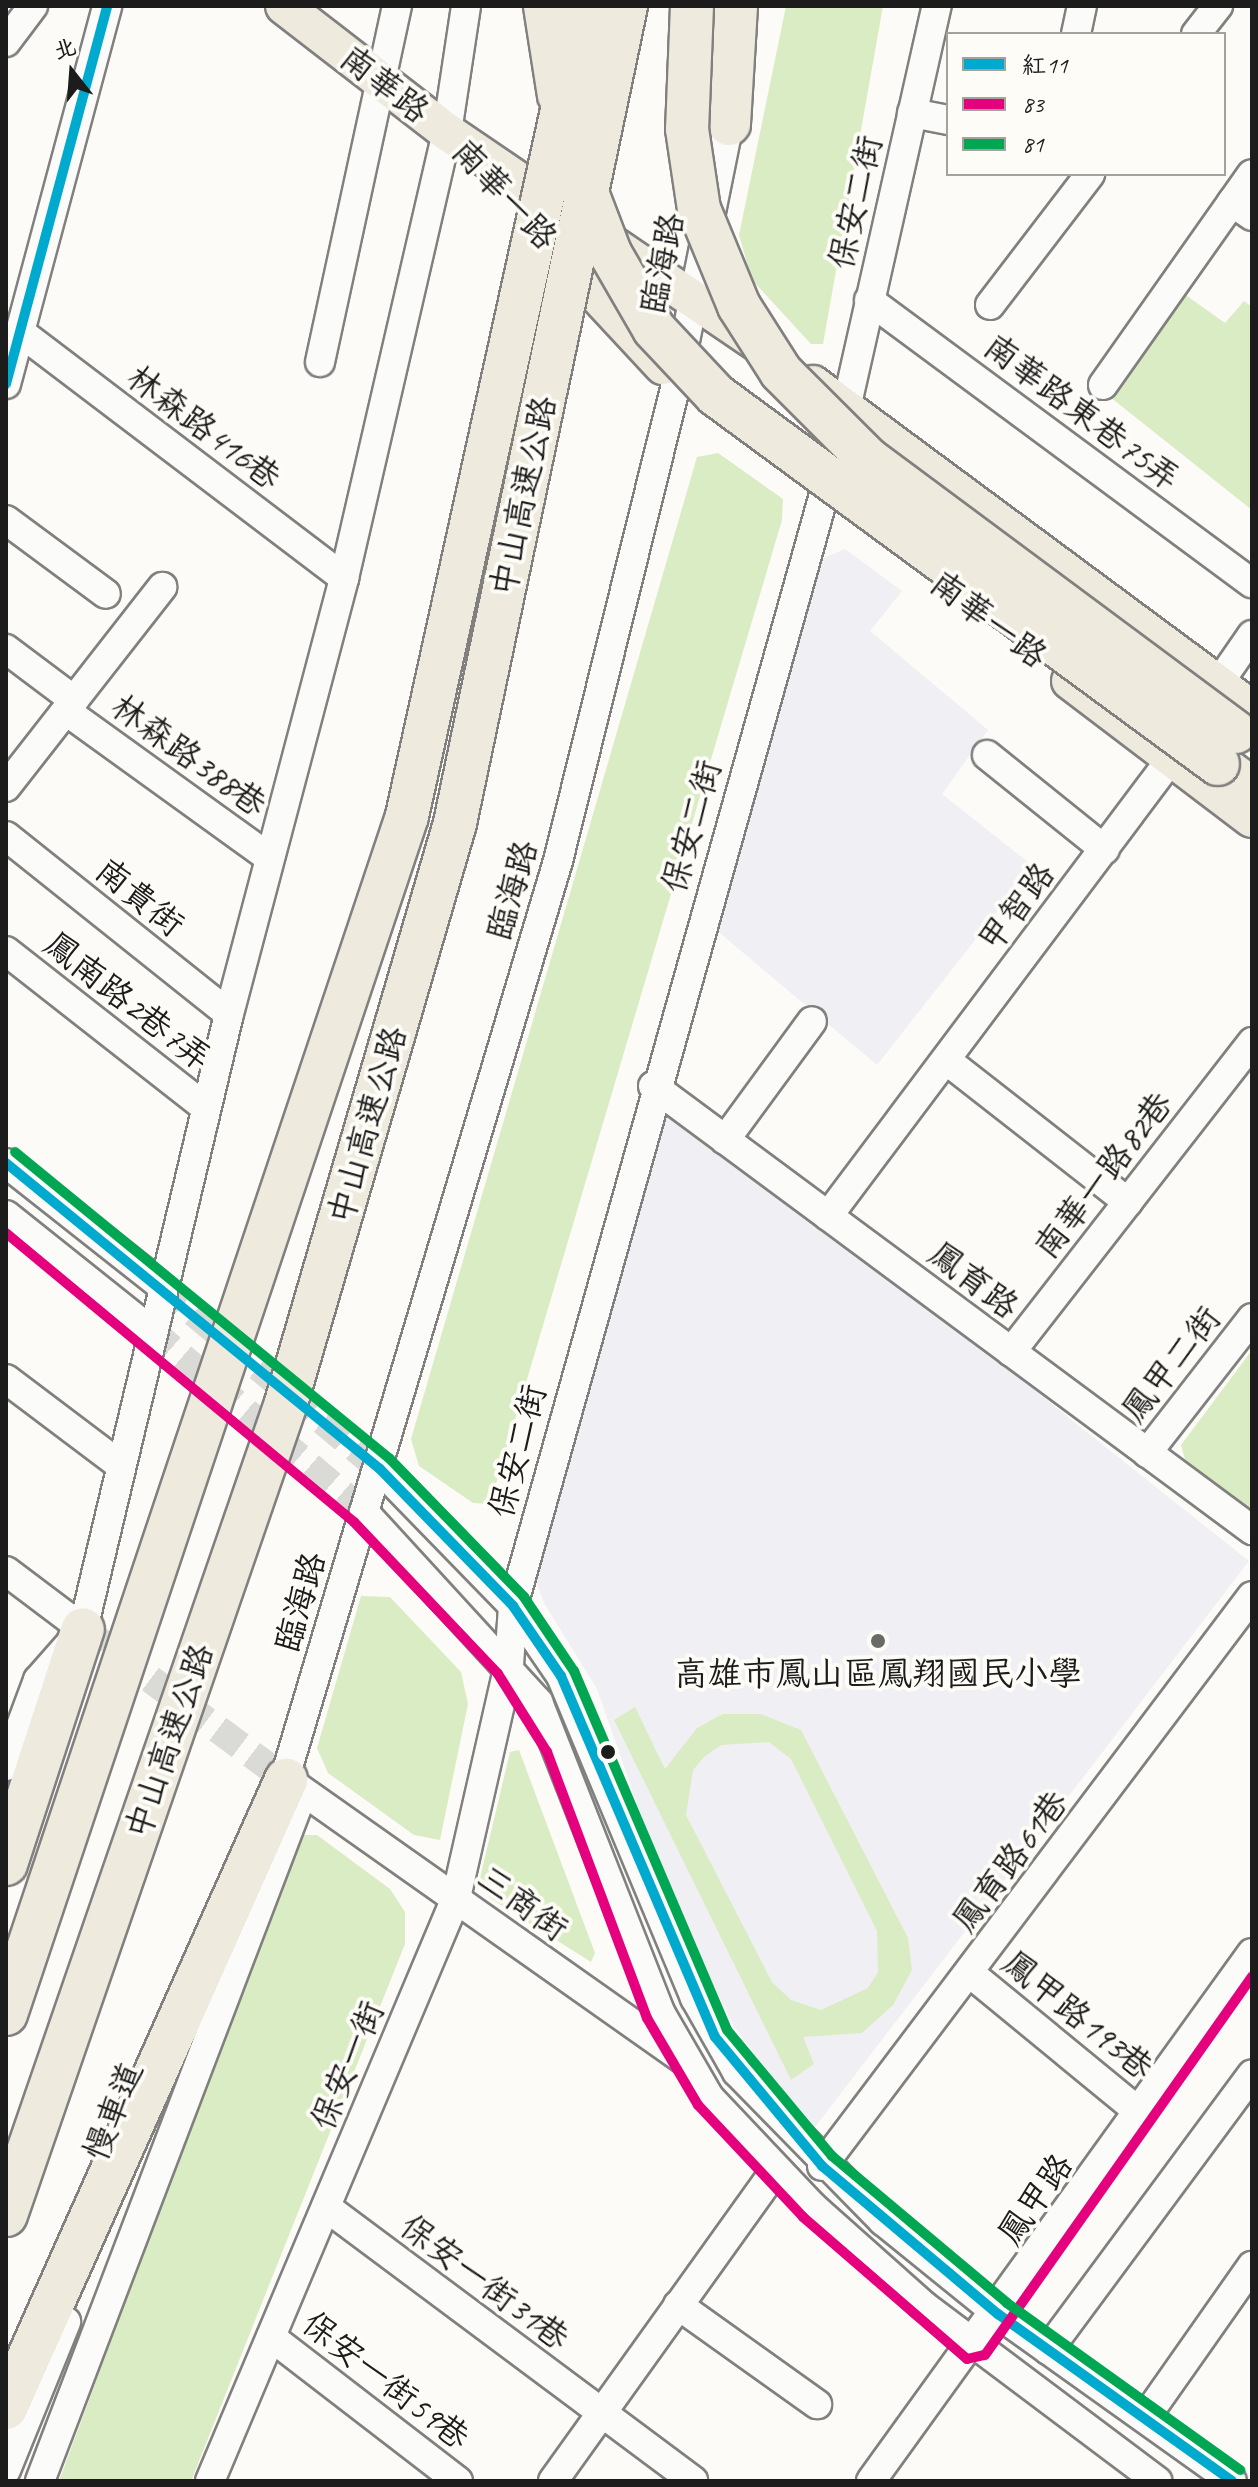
<!DOCTYPE html>
<html>
<head>
<meta charset="utf-8">
<style>
	body { margin:0 }
	#map { position:relative; width:1258px; height:2487px; overflow:hidden; background:#fcfbf8; font-family:Caveat,"LXGW WenKai TC",sans-serif }
	div>[style] { position:absolute }
	.built>* { inset:0; background:#f0eff3 }
	.green>* { inset:0; background:#daecc3 }
	.minor-tunnel>* { height:28px; margin-top:-14px; transform-origin:0; background:repeating-linear-gradient(90deg,#dadad7 0 28px,transparent 0 42px) }
	.roads { filter:drop-shadow(2px 0 #81807f) drop-shadow(-2px 0 #81807f) drop-shadow(0 2px #81807f) drop-shadow(0 -2px #81807f) }
	.minor>* { height:28px; margin:-14px; padding:0 14px; transform-origin:14px; border-radius:14px; background:#fbfbf9 }
	.major>* { height:36px; margin:-18px; padding:0 18px; transform-origin:18px; border-radius:18px; background:#eeeade }
	.highway>* { height:42px; margin:-21px; padding:0 21px; transform-origin:21px; border-radius:21px; background:#eeeade }
	.bridges { filter:drop-shadow(2px 0 #81807f) drop-shadow(-2px 0 #81807f) drop-shadow(0 2px #81807f) drop-shadow(0 -2px #81807f) }
	.highway-bridge>* { height:42px; margin:-21px; padding:0 21px; transform-origin:21px; border-radius:21px; background:#eeeade }
	.bus-1>* { height:10px; margin:-5px; padding:0 5px; transform-origin:5px; border-radius:5px; background:#00a9ce }
	.bus-2>* { height:10px; margin:-5px; padding:0 5px; transform-origin:5px; border-radius:5px; background:#e5007d }
	.bus-3>* { height:10px; margin:-5px; padding:0 5px; transform-origin:5px; border-radius:5px; background:#00a651 }
	.dots>* { width:22px; height:22px; translate:-50% -50%; box-sizing:border-box; border:4px solid #fdfcf7; border-radius:50% }
	span { translate:-50% -50%; white-space:nowrap; text-align:center; line-height:1.15; -webkit-text-stroke:8px #fdfcf7; paint-order:stroke }
	.street-label { font-size:34px; color:#1c1c1c }
	.poi-label { font-size:34px; color:#1c1c1c }
	.frame { position:absolute; inset:0; border:8px solid #1c1c1c; pointer-events:none }
	.legend { position:absolute; left:946px; top:32px; width:280px; height:144px; box-sizing:border-box; background:#fdfcf7; border:2px solid #a3a29f; margin:0; padding:10px 14px; list-style:none; font-size:24px; color:#1c1c1c }
	.legend li { display:flex; align-items:center; gap:16px; height:40px }
	.legend b { width:40px; border:2px solid #a3a29f }
	.north { position:absolute; left:32px; top:32px; width:80px; height:80px; -webkit-text-stroke:6px #fdfcf7; paint-order:stroke; rotate:343deg; font-size:22px; font-weight:700; line-height:32px; text-align:center; color:#1c1c1c }
	.north::after { content:''; display:block; margin:auto; width:28px; height:36px; background:#1c1c1c; clip-path:polygon(50% 0,100% 100%,50% 72%,0 100%) }
</style>
</head>
<body>
<div id="map">
	<div class="built">
		<i style="clip-path:polygon(845px 549px,902px 591px,870px 631px,988px 730px,942px 794px,1033px 866px,877px 1065px,715px 929px,822px 559px)"></i>
		<i style="clip-path:polygon(659px 1092px,1249px 1561px,812px 2131px,735px 2028px,671px 1901px,597px 1689px,544px 1603px,527px 1557px)"></i>
	</div>
	<div class="green">
		<i style="clip-path:polygon(786px 6px,883px 6px,823px 344px,811px 344px,752px 280px,739px 235px)"></i>
		<i style="clip-path:polygon(1166px 281px,1225px 323px,1244px 301px,1252px 307px,1252px 510px,1095px 385px)"></i>
		<i style="clip-path:polygon(718px 453px,783px 499px,782px 520px,490px 1504px,473px 1503px,419px 1466px,411px 1439px,697px 457px)"></i>
		<i style="clip-path:polygon(1252px 1350px,1252px 1511px,1186px 1463px,1181px 1445px)"></i>
		<i style="clip-path:polygon(361px 1596px,390px 1597px,461px 1672px,468px 1704px,440px 1840px,414px 1835px,328px 1773px,317px 1748px)"></i>
		<i style="clip-path:polygon(evenodd,635px 1707px,665px 1769px,697px 1728px,723px 1714px,761px 1714px,801px 1730px,908px 1938px,912px 1970px,893px 2005px,862px 2033px,803px 2037px,814px 2064px,791px 2080px,614px 1720px,635px 1707px,769px 1742px,791px 1759px,877px 1931px,878px 1972px,868px 1988px,821px 2010px,791px 2000px,772px 1982px,686px 1815px,693px 1770px,704px 1757px,721px 1745px,769px 1742px)"></i>
		<i style="clip-path:polygon(519px 1750px,595px 1953px,591px 1962px,490px 1898px,479px 1882px,510px 1752px)"></i>
		<i style="clip-path:polygon(298px 1835px,317px 1835px,390px 1889px,405px 1912px,405px 1944px,191px 2481px,59px 2481px)"></i>
	</div>
	<div class="minor-tunnel">
		<i style="left:162px;top:1286px;width:285px;rotate:40deg"></i>
		<i style="left:150px;top:1330px;width:281px;rotate:40.4deg"></i>
		<i style="left:83px;top:1629px;width:253px;rotate:36.6deg"></i>
	</div>
	<div class="roads">
		<div class="minor">
			<i style="left:1076px;top:34px;width:29px;rotate:-78deg"></i>
			<i style="left:1196px;top:34px;width:36px;rotate:-52deg"></i>
			<i style="left:6px;top:42px;width:45px;rotate:-53.1deg"></i>
			<i style="left:912px;top:113px;width:37px;rotate:11deg"></i>
			<i style="left:1232px;top:202px;width:24px;rotate:35deg"></i>
			<i style="left:869px;top:300px;width:476px;rotate:36.5deg"></i>
			<i style="left:990px;top:305px;width:165px;rotate:-52.6deg"></i>
			<i style="left:20px;top:332px;width:407px;rotate:37.2deg"></i>
			<i style="left:320px;top:362px;width:364px;rotate:-77.8deg"></i>
			<i style="left:6px;top:384px;width:391px;rotate:-75deg"></i>
			<i style="left:1103px;top:385px;width:258px;rotate:-54.8deg"></i>
			<i style="left:842px;top:426px;width:431px;rotate:-77.3deg"></i>
			<i style="left:6px;top:520px;width:124px;rotate:36.5deg"></i>
			<i style="left:6px;top:649px;width:85px;rotate:36.9deg"></i>
			<i style="left:1207px;top:700px;width:79px;rotate:-55.3deg"></i>
			<i style="left:66px;top:711px;width:251px;rotate:35.8deg"></i>
			<i style="left:987px;top:755px;width:151px;rotate:38.8deg"></i>
			<i style="left:6px;top:787px;width:254px;rotate:-52deg"></i>
			<i style="left:6px;top:836px;width:285px;rotate:38.6deg"></i>
			<i style="left:6px;top:951px;width:254px;rotate:38.1deg"></i>
			<i style="left:946px;top:1060px;width:231px;rotate:38deg"></i>
			<i style="left:653px;top:1086px;width:746px;rotate:36.55deg"></i>
			<i style="left:725px;top:1140px;width:147px;rotate:-53.8deg"></i>
			<i style="left:6px;top:1163px;width:199px;rotate:38.3deg"></i>
			<i style="left:6px;top:1215px;width:184px;rotate:38.6deg"></i>
			<i style="left:828px;top:1216px;width:591px;rotate:-53.11deg"></i>
			<i style="left:1011px;top:1352px;width:393px;rotate:-52.1deg"></i>
			<i style="left:6px;top:1379px;width:143px;rotate:37deg"></i>
			<i style="left:1147px;top:1453px;width:171px;rotate:-52.1deg"></i>
			<i style="left:380px;top:1469px;width:191px;rotate:45.8deg"></i>
			<i style="left:513px;top:1606px;width:85px;rotate:55.6deg"></i>
			<i style="left:561px;top:1676px;width:349px;rotate:67.4deg"></i>
			<i style="left:695px;top:1998px;width:85px;rotate:60.4deg"></i>
			<i style="left:737px;top:2072px;width:209px;rotate:45.6deg"></i>
			<i style="left:883px;top:2221px;width:148px;rotate:39deg"></i>
			<i style="left:998px;top:2314px;width:287px;rotate:35.5deg"></i>
			<i style="left:364px;top:1512px;width:258px;rotate:47.5deg"></i>
			<i style="left:538px;top:1702px;width:333px;rotate:68.5deg"></i>
			<i style="left:660px;top:2012px;width:98px;rotate:60deg"></i>
			<i style="left:709px;top:2097px;width:150px;rotate:46.6deg"></i>
			<i style="left:812px;top:2206px;width:149px;rotate:41.7deg"></i>
			<i style="left:923px;top:2305px;width:293px;rotate:36.9deg"></i>
			<i style="left:6px;top:1571px;width:96px;rotate:37deg"></i>
			<i style="left:6px;top:1766px;width:92px;rotate:-69.6deg"></i>
			<i style="left:38px;top:1680px;width:68px;rotate:-48.6deg"></i>
			<i style="left:83px;top:1629px;width:632px;rotate:-76.65deg"></i>
			<i style="left:229px;top:1014px;width:451px;rotate:-75.2deg"></i>
			<i style="left:344px;top:578px;width:458px;rotate:-77deg"></i>
			<i style="left:447px;top:132px;width:127px;rotate:-81.4deg"></i>
			<i style="left:290px;top:1782px;width:482px;rotate:35.2deg"></i>
			<i style="left:280px;top:1794px;width:974px;rotate:-73.41deg"></i>
			<i style="left:558px;top:861px;width:495px;rotate:-76.1deg"></i>
			<i style="left:677px;top:381px;width:278px;rotate:-78.6deg"></i>
			<i style="left:971px;top:1974px;width:217px;rotate:39.4deg"></i>
			<i style="left:822px;top:2166px;width:714px;rotate:-52.97deg"></i>
			<i style="left:326px;top:2207px;width:458px;rotate:36.7deg"></i>
			<i style="left:678px;top:2305px;width:171px;rotate:35.5deg"></i>
			<i style="left:271px;top:2337px;width:236px;rotate:37.6deg"></i>
			<i style="left:1048px;top:2350px;width:343px;rotate:-53.5deg"></i>
			<i style="left:1145px;top:2418px;width:186px;rotate:-54.9deg"></i>
			<i style="left:6px;top:2470px;width:160px;rotate:-67.9deg"></i>
			<i style="left:40px;top:2481px;width:737px;rotate:-69.11deg"></i>
			<i style="left:210px;top:2481px;width:633px;rotate:-67.12deg"></i>
			<i style="left:456px;top:1898px;width:239px;rotate:-77.2deg"></i>
			<i style="left:509px;top:1665px;width:59px;rotate:-86.1deg"></i>
			<i style="left:513px;top:1606px;width:1184px;rotate:-74.37deg"></i>
			<i style="left:553px;top:2481px;width:383px;rotate:-54.4deg"></i>
			<i style="left:871px;top:2481px;width:651px;rotate:-54.19deg"></i>
		</div>
		<div class="major">
			<i style="left:284px;top:6px;width:206px;rotate:37.7deg"></i>
			<i style="left:447px;top:132px;width:377px;rotate:34.2deg"></i>
			<i style="left:556px;top:251px;width:157px;rotate:47.1deg"></i>
			<i style="left:813px;top:384px;width:546px;rotate:36.51deg"></i>
			<i style="left:1070px;top:681px;width:228px;rotate:37.2deg"></i>
		</div>
		<div class="highway">
			<i style="left:729px;top:124px;width:118px;rotate:-86.6deg"></i>
			<i style="left:1218px;top:764px;width:42px;rotate:36.3deg"></i>
			<i style="left:6px;top:1864px;width:247px;rotate:-71.9deg"></i>
			<i style="left:6px;top:2408px;width:688px;rotate:-65.97deg"></i>
		</div>
	</div>
	<div class="bridges">
		<div class="highway-bridge">
			<i style="left:545px;top:6px;width:90px;rotate:81.1deg"></i>
			<i style="left:692px;top:6px;width:123px;rotate:92.3deg"></i>
			<i style="left:687px;top:129px;width:81px;rotate:81.5deg"></i>
			<i style="left:699px;top:209px;width:105px;rotate:67.6deg"></i>
			<i style="left:739px;top:306px;width:78px;rotate:57.5deg"></i>
			<i style="left:781px;top:372px;width:123px;rotate:45deg"></i>
			<i style="left:868px;top:459px;width:458px;rotate:36.6deg"></i>
			<i style="left:586px;top:190px;width:67px;rotate:69.1deg"></i>
			<i style="left:610px;top:253px;width:88px;rotate:59.9deg"></i>
			<i style="left:654px;top:329px;width:91px;rotate:46.8deg"></i>
			<i style="left:716px;top:395px;width:623px;rotate:36.32deg"></i>
			<i style="left:6px;top:2014px;width:1263px;rotate:-71.49deg"></i>
			<i style="left:407px;top:816px;width:829px;rotate:-77.61deg"></i>
			<i style="left:6px;top:2215px;width:859px;rotate:-70.97deg"></i>
			<i style="left:286px;top:1403px;width:604px;rotate:-73.75deg"></i>
			<i style="left:455px;top:823px;width:835px;rotate:-78.18deg"></i>
		</div>
	</div>
	<div class="bus-1">
		<i style="left:6px;top:384px;width:391px;rotate:-75deg"></i>
		<i style="left:6px;top:1163px;width:483px;rotate:39.3deg"></i>
		<i style="left:380px;top:1469px;width:191px;rotate:45.8deg"></i>
		<i style="left:513px;top:1606px;width:85px;rotate:55.6deg"></i>
		<i style="left:561px;top:1676px;width:392px;rotate:66.9deg"></i>
		<i style="left:715px;top:2037px;width:168px;rotate:50.3deg"></i>
		<i style="left:822px;top:2166px;width:230px;rotate:40.1deg"></i>
		<i style="left:998px;top:2314px;width:287px;rotate:35.5deg"></i>
	</div>
	<div class="bus-2">
		<i style="left:6px;top:1233px;width:452px;rotate:39.7deg"></i>
		<i style="left:354px;top:1522px;width:209px;rotate:46.5deg"></i>
		<i style="left:498px;top:1674px;width:92px;rotate:57.9deg"></i>
		<i style="left:547px;top:1752px;width:284px;rotate:69.4deg"></i>
		<i style="left:647px;top:2018px;width:101px;rotate:59.6deg"></i>
		<i style="left:698px;top:2105px;width:154px;rotate:46.8deg"></i>
		<i style="left:803px;top:2217px;width:217px;rotate:40.9deg"></i>
		<i style="left:967px;top:2359px;width:18px;rotate:-13deg"></i>
		<i style="left:985px;top:2355px;width:463px;rotate:-54.8deg"></i>
	</div>
	<div class="bus-3">
		<i style="left:15px;top:1152px;width:483px;rotate:39.3deg"></i>
		<i style="left:389px;top:1458px;width:194px;rotate:45.8deg"></i>
		<i style="left:524px;top:1597px;width:89px;rotate:56deg"></i>
		<i style="left:574px;top:1671px;width:390px;rotate:66.9deg"></i>
		<i style="left:727px;top:2030px;width:164px;rotate:50.2deg"></i>
		<i style="left:832px;top:2156px;width:229px;rotate:40deg"></i>
		<i style="left:1007px;top:2303px;width:287px;rotate:35.6deg"></i>
	</div>
	<div class="dots">
		<i style="left:878px;top:1641px;background:#6a6a69"></i>
		<i style="left:608px;top:1752px;background:#1c1c1c"></i>
	</div>
	<div class="street-label">
		<span style="left:385px;top:84px;rotate:38deg">南華路</span>
		<span style="left:505px;top:194px;rotate:47deg">南華一路</span>
		<span style="left:855px;top:202px;rotate:-77deg">保安二街</span>
		<span style="left:662px;top:263px;rotate:-79deg">臨海路</span>
		<span style="left:1082px;top:412px;rotate:37deg">南華路東巷75弄</span>
		<span style="left:204px;top:427px;rotate:37deg">林森路416巷</span>
		<span style="left:523px;top:496px;rotate:-78deg">中山高速公路</span>
		<span style="left:989px;top:619px;rotate:37deg">南華一路</span>
		<span style="left:189px;top:755px;rotate:36deg">林森路388巷</span>
		<span style="left:691px;top:826px;rotate:-74deg">保安二街</span>
		<span style="left:512px;top:890px;rotate:-74deg">臨海路</span>
		<span style="left:140px;top:897px;rotate:39deg">南貴街</span>
		<span style="left:1016px;top:907px;rotate:-53deg">甲智路</span>
		<span style="left:128px;top:1001px;rotate:38deg">鳳南路2巷7弄</span>
		<span style="left:367px;top:1125px;rotate:-74deg">中山高速公路</span>
		<span style="left:1103px;top:1175px;rotate:-52deg">南華一路82巷</span>
		<span style="left:974px;top:1280px;rotate:37deg">鳳育路</span>
		<span style="left:1171px;top:1364px;rotate:-52deg">鳳甲二街</span>
		<span style="left:517px;top:1451px;rotate:-75deg">保安二街</span>
		<span style="left:300px;top:1602px;rotate:-74deg">臨海路</span>
		<span style="left:169px;top:1741px;rotate:-71deg">中山高速公路</span>
		<span style="left:1010px;top:1861px;rotate:-53deg">鳳育路61巷</span>
		<span style="left:523px;top:1903px;rotate:36deg">三商街</span>
		<span style="left:1078px;top:2015px;rotate:39deg">鳳甲路193巷</span>
		<span style="left:347px;top:2065px;rotate:-67deg">保安一街</span>
		<span style="left:113px;top:2111px;rotate:-68deg">慢車道</span>
		<span style="left:1035px;top:2199px;rotate:-55deg">鳳甲路</span>
		<span style="left:485px;top:2282px;rotate:37deg">保安一街31巷</span>
		<span style="left:386px;top:2380px;rotate:38deg">保安一街59巷</span>
	</div>
	<div class="poi-label">
		<span style="left:878px;top:1674px">高雄市鳳山區鳳翔國民小學</span>
	</div>
	<div class="frame"></div>
	<ul class="legend">
	<li><b style="height:10px;background:#00a9ce"></b>紅11</li>
	<li><b style="height:10px;background:#e5007d"></b>83</li>
	<li><b style="height:10px;background:#00a651"></b>81</li>
	</ul>
	<div class="north">北</div>
</div>
</body>
</html>
